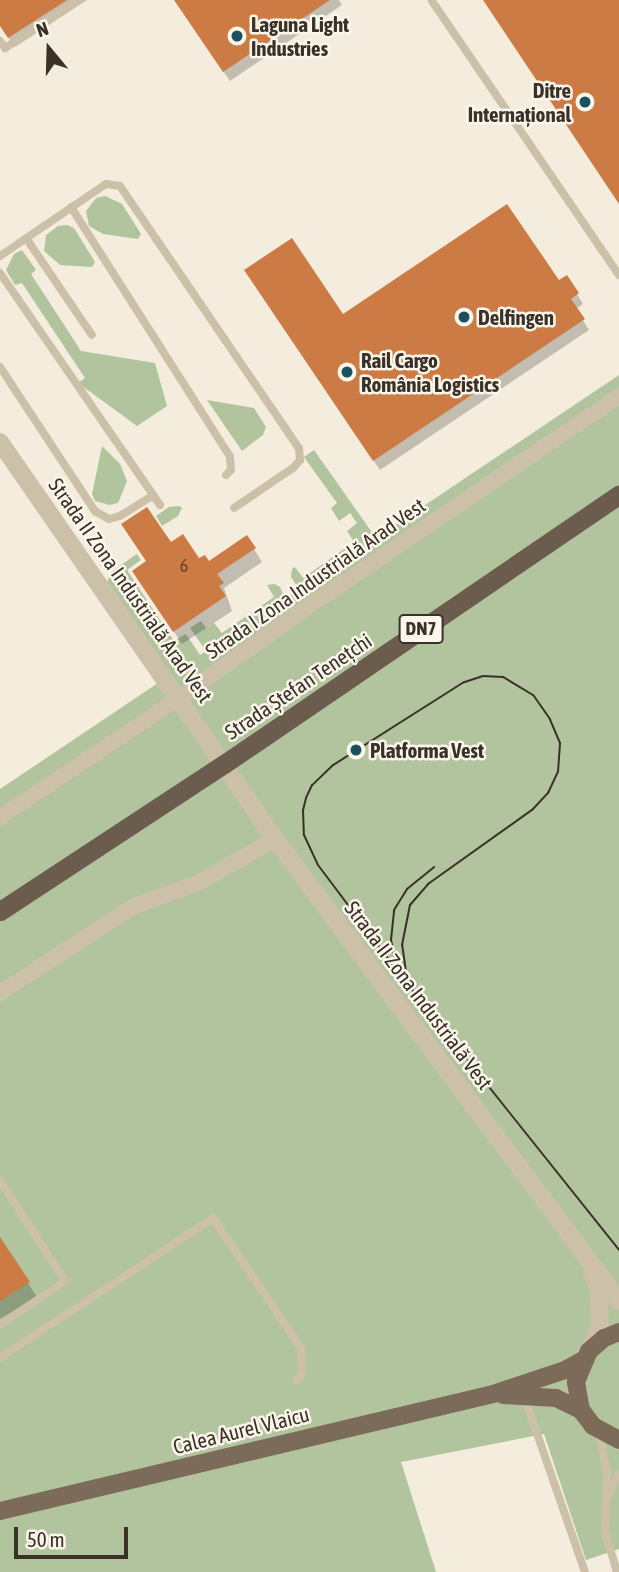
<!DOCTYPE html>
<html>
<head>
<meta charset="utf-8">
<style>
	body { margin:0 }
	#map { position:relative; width:619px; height:1572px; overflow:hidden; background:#f4edde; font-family:"Asap Condensed",sans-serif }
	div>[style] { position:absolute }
	.green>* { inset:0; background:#b1c49d }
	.shadow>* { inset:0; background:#0003 }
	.building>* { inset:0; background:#cc7b44 }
	.service>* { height:8px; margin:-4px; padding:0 4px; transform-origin:4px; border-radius:4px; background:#cdc0a9 }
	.minor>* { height:16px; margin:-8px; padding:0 8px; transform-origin:8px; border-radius:8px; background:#cdc0a9 }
	.tertiary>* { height:18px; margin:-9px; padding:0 9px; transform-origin:9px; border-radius:9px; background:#cdc0a9 }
	.primary>* { height:18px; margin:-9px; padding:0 9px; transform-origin:9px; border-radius:9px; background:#7d6b5a }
	.trunk>* { height:19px; margin:-9.5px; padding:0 9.5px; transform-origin:9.5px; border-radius:9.5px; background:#6c5c4d }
	.tram>* { height:2px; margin:-1px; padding:0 1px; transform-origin:1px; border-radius:1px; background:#3a3129 }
	.dots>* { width:19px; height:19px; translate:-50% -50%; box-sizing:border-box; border:4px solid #fbf6eb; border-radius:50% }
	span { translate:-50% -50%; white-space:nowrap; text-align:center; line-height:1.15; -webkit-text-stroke:5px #fbf6eb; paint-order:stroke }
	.number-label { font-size:18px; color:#5e4430 }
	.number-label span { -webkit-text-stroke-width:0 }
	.shield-label span { padding:2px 5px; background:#fbf6eb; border:2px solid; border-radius:5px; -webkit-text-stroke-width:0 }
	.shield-label { font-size:19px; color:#3a3129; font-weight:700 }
	.poi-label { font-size:21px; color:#3a3129; font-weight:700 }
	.left { translate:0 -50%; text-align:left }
	.right { translate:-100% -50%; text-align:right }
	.street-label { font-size:21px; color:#3a3129 }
	.north { position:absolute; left:14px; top:14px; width:70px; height:70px; -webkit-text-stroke:5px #fbf6eb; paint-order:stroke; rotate:341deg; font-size:19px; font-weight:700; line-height:28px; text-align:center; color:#3a3129 }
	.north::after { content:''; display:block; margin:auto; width:24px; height:32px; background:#3a3129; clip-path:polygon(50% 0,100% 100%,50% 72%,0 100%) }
	.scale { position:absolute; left:14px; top:1527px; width:114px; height:32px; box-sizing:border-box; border:4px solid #3a3129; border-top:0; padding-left:9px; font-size:21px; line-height:24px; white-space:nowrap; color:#3a3129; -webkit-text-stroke:5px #fbf6eb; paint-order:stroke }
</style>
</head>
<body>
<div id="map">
	<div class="green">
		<i style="clip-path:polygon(105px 196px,122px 204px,141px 234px,138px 239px,103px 234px,89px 226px,86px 211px,96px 198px)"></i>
		<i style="clip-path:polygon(67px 225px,74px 228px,95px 262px,92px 267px,60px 265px,44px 251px,46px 235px,58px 226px)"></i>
		<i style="clip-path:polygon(22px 250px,36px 270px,31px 274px,81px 351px,155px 363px,167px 406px,137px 426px,78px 383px,85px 378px,22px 283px,15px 285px,6px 270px,14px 254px)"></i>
		<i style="clip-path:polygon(619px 375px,619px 1549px,586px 1560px,544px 1434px,401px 1462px,436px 1572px,0 1572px,0 789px,170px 675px,107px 585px,109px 577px,112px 571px,137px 554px,141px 560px,127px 570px,174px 641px,186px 634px,200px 655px,206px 651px,190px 628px,201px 621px,206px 628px,214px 623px,222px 633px,274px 597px,267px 585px,275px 584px,280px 587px,285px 599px,299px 589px,291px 577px,292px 569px,295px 567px,303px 578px,354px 542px,347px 531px,357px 523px,350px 513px,339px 521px,331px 508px,337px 503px,304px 457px,314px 450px,376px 538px)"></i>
		<i style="clip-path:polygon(207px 400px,254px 408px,266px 427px,263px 435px,242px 451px)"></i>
		<i style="clip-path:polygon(102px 446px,120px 464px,127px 481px,118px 503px,109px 505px,95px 501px,92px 494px)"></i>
		<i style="clip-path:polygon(179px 506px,182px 508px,178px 516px,162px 526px,156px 516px,169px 507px)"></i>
	</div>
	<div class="shadow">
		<i style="clip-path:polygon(0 0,87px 0,15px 47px,0 25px)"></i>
		<i style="clip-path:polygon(175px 0,339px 0,342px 5px,230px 81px)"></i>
		<i style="clip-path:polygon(252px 280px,343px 317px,558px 283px,577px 294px,583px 304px,576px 309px,589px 330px,380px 470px)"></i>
		<i style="clip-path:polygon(170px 545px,209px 563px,254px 549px,262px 562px,224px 588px,232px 611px,182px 644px,142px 583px)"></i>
		<i style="clip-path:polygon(0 1240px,37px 1297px,0 1319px)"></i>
	</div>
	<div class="building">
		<i style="clip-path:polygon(0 0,67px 0,8px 38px,0 26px)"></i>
		<i style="clip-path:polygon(174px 0,330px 0,223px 72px)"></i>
		<i style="clip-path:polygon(483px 0,619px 0,619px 204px)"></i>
		<i style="clip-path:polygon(507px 204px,559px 280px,567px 275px,579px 293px,571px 299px,585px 319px,373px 461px,244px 270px,292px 238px,343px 314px)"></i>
		<i style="clip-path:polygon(147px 507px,171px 542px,183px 534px,199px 558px,205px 555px,209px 561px,247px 535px,256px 548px,217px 574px,224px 583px,219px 586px,226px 596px,173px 632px,132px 571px,146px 561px,121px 524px)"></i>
		<i style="clip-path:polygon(0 1237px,30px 1282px,0 1301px)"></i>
	</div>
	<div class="service">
		<i style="left:432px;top:1px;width:332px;rotate:55.7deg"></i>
		<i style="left:0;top:41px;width:9px;rotate:54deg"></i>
		<i style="left:5px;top:48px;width:88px;rotate:-33deg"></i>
		<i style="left:71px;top:207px;width:296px;rotate:57.5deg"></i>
		<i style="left:230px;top:457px;width:13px;rotate:86deg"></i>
		<i style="left:231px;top:470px;width:7px;rotate:135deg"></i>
		<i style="left:26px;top:238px;width:117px;rotate:55.8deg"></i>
		<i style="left:0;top:256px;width:128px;rotate:-34.2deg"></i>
		<i style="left:106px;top:184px;width:14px;rotate:8deg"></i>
		<i style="left:120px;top:186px;width:317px;rotate:55.7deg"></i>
		<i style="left:299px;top:448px;width:12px;rotate:85deg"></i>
		<i style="left:300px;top:460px;width:11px;rotate:131deg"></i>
		<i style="left:293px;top:468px;width:71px;rotate:145.9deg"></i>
		<i style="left:0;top:273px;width:282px;rotate:55.4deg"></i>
		<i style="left:0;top:367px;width:173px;rotate:56.6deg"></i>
		<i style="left:95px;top:511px;width:16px;rotate:30deg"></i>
		<i style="left:109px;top:519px;width:11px;rotate:-15deg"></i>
		<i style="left:120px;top:516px;width:39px;rotate:-32deg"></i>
		<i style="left:0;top:1181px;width:119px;rotate:57deg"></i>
		<i style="left:65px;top:1281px;width:78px;rotate:145.9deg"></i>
		<i style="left:0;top:1358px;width:255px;rotate:-33.3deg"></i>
		<i style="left:213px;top:1218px;width:157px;rotate:55.9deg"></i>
		<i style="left:301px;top:1348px;width:25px;rotate:88deg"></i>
		<i style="left:302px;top:1373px;width:10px;rotate:127deg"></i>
		<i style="left:524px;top:1396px;width:186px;rotate:70.9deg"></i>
		<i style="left:596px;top:1432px;width:9px;rotate:58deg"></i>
		<i style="left:601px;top:1440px;width:35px;rotate:80deg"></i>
		<i style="left:607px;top:1474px;width:58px;rotate:92deg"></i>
		<i style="left:605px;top:1532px;width:42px;rotate:73.3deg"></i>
		<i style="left:609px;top:1494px;width:22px;rotate:-63deg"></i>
	</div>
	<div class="minor">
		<i style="left:0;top:817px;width:215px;rotate:-33.6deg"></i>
		<i style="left:179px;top:698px;width:156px;rotate:-35.3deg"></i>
		<i style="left:306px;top:608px;width:378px;rotate:-34.1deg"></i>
		<i style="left:0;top:993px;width:160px;rotate:-33deg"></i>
		<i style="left:134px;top:906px;width:68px;rotate:-19.8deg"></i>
		<i style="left:198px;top:883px;width:89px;rotate:-29.7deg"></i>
	</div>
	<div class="tertiary">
		<i style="left:0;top:442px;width:483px;rotate:55.3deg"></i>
		<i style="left:275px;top:839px;width:576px;rotate:53.33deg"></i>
		<i style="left:589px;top:1351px;width:27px;rotate:-66deg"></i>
		<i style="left:600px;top:1326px;width:40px;rotate:-92.9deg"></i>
		<i style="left:598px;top:1286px;width:14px;rotate:-115deg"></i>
	</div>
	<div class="primary">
		<i style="left:619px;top:1332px;width:16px;rotate:158deg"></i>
		<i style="left:604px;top:1338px;width:20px;rotate:139deg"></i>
		<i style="left:589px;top:1351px;width:34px;rotate:113deg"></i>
		<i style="left:576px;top:1382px;width:28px;rotate:80deg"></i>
		<i style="left:581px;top:1410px;width:20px;rotate:53deg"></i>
		<i style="left:593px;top:1426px;width:30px;rotate:28deg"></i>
		<i style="left:503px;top:1395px;width:53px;rotate:3.2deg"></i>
		<i style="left:556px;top:1398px;width:28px;rotate:26deg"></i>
		<i style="left:0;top:1511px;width:507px;rotate:-13.35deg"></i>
		<i style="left:493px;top:1394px;width:76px;rotate:-18.4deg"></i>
		<i style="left:565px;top:1370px;width:21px;rotate:-29deg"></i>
	</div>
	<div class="trunk">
		<i style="left:0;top:911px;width:268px;rotate:-33.3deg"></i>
		<i style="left:224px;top:764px;width:478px;rotate:-34.3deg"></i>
	</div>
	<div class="tram">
		<i style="left:395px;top:962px;width:22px;rotate:-100deg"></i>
		<i style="left:391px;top:940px;width:30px;rotate:-84deg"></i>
		<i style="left:394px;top:910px;width:25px;rotate:-58deg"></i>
		<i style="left:407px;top:889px;width:35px;rotate:-39deg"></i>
		<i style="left:414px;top:993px;width:22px;rotate:-111deg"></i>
		<i style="left:406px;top:972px;width:27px;rotate:-98deg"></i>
		<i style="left:402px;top:945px;width:41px;rotate:-78.7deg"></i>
		<i style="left:410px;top:905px;width:28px;rotate:-49deg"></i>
		<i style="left:428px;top:884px;width:129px;rotate:-35.5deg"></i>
		<i style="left:533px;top:809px;width:22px;rotate:-47deg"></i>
		<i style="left:548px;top:793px;width:23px;rotate:-65deg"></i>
		<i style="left:558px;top:772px;width:29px;rotate:-86deg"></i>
		<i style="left:560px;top:743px;width:26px;rotate:-113deg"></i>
		<i style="left:550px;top:719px;width:29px;rotate:-125deg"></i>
		<i style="left:533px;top:695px;width:35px;rotate:-149deg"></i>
		<i style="left:503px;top:677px;width:20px;rotate:-177deg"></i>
		<i style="left:483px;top:676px;width:20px;rotate:162deg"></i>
		<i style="left:464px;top:682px;width:155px;rotate:147.6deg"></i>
		<i style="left:333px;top:765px;width:29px;rotate:136deg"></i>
		<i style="left:312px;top:785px;width:14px;rotate:115deg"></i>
		<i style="left:306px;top:798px;width:12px;rotate:104deg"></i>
		<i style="left:303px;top:810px;width:25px;rotate:88deg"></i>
		<i style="left:304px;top:835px;width:33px;rotate:65deg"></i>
		<i style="left:318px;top:865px;width:160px;rotate:53.1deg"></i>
		<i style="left:414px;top:993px;width:329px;rotate:51.4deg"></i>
	</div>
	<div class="dots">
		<i style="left:237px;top:36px;background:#1c4f5f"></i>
		<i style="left:585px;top:102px;background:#1c4f5f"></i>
		<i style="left:464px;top:317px;background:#1c4f5f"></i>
		<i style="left:347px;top:372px;background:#1c4f5f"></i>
		<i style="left:356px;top:750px;background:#1c4f5f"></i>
	</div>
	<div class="number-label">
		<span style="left:184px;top:566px">6</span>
	</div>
	<div class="shield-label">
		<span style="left:421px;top:629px">DN7</span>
	</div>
	<div class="poi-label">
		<span class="left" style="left:251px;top:36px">Laguna Light<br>Industries</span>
		<span class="right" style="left:571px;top:102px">Ditre<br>Internațional</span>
		<span class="left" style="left:478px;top:317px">Delfingen</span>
		<span class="left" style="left:361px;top:372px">Rail Cargo<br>România Logistics</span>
		<span class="left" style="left:370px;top:750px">Platforma Vest</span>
	</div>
	<div class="street-label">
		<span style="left:315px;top:578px;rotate:-35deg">Strada I Zona Industrială Arad Vest</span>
		<span style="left:131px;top:590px;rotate:55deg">Strada II Zona Industrială Arad Vest</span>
		<span style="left:298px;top:686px;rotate:-34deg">Strada Ștefan Tenețchi</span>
		<span style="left:419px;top:995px;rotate:53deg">Strada II Zona Industrială Vest</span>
		<span style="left:241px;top:1430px;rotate:-14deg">Calea Aurel Vlaicu</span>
	</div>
	<div class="north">N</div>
	<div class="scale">50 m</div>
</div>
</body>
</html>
